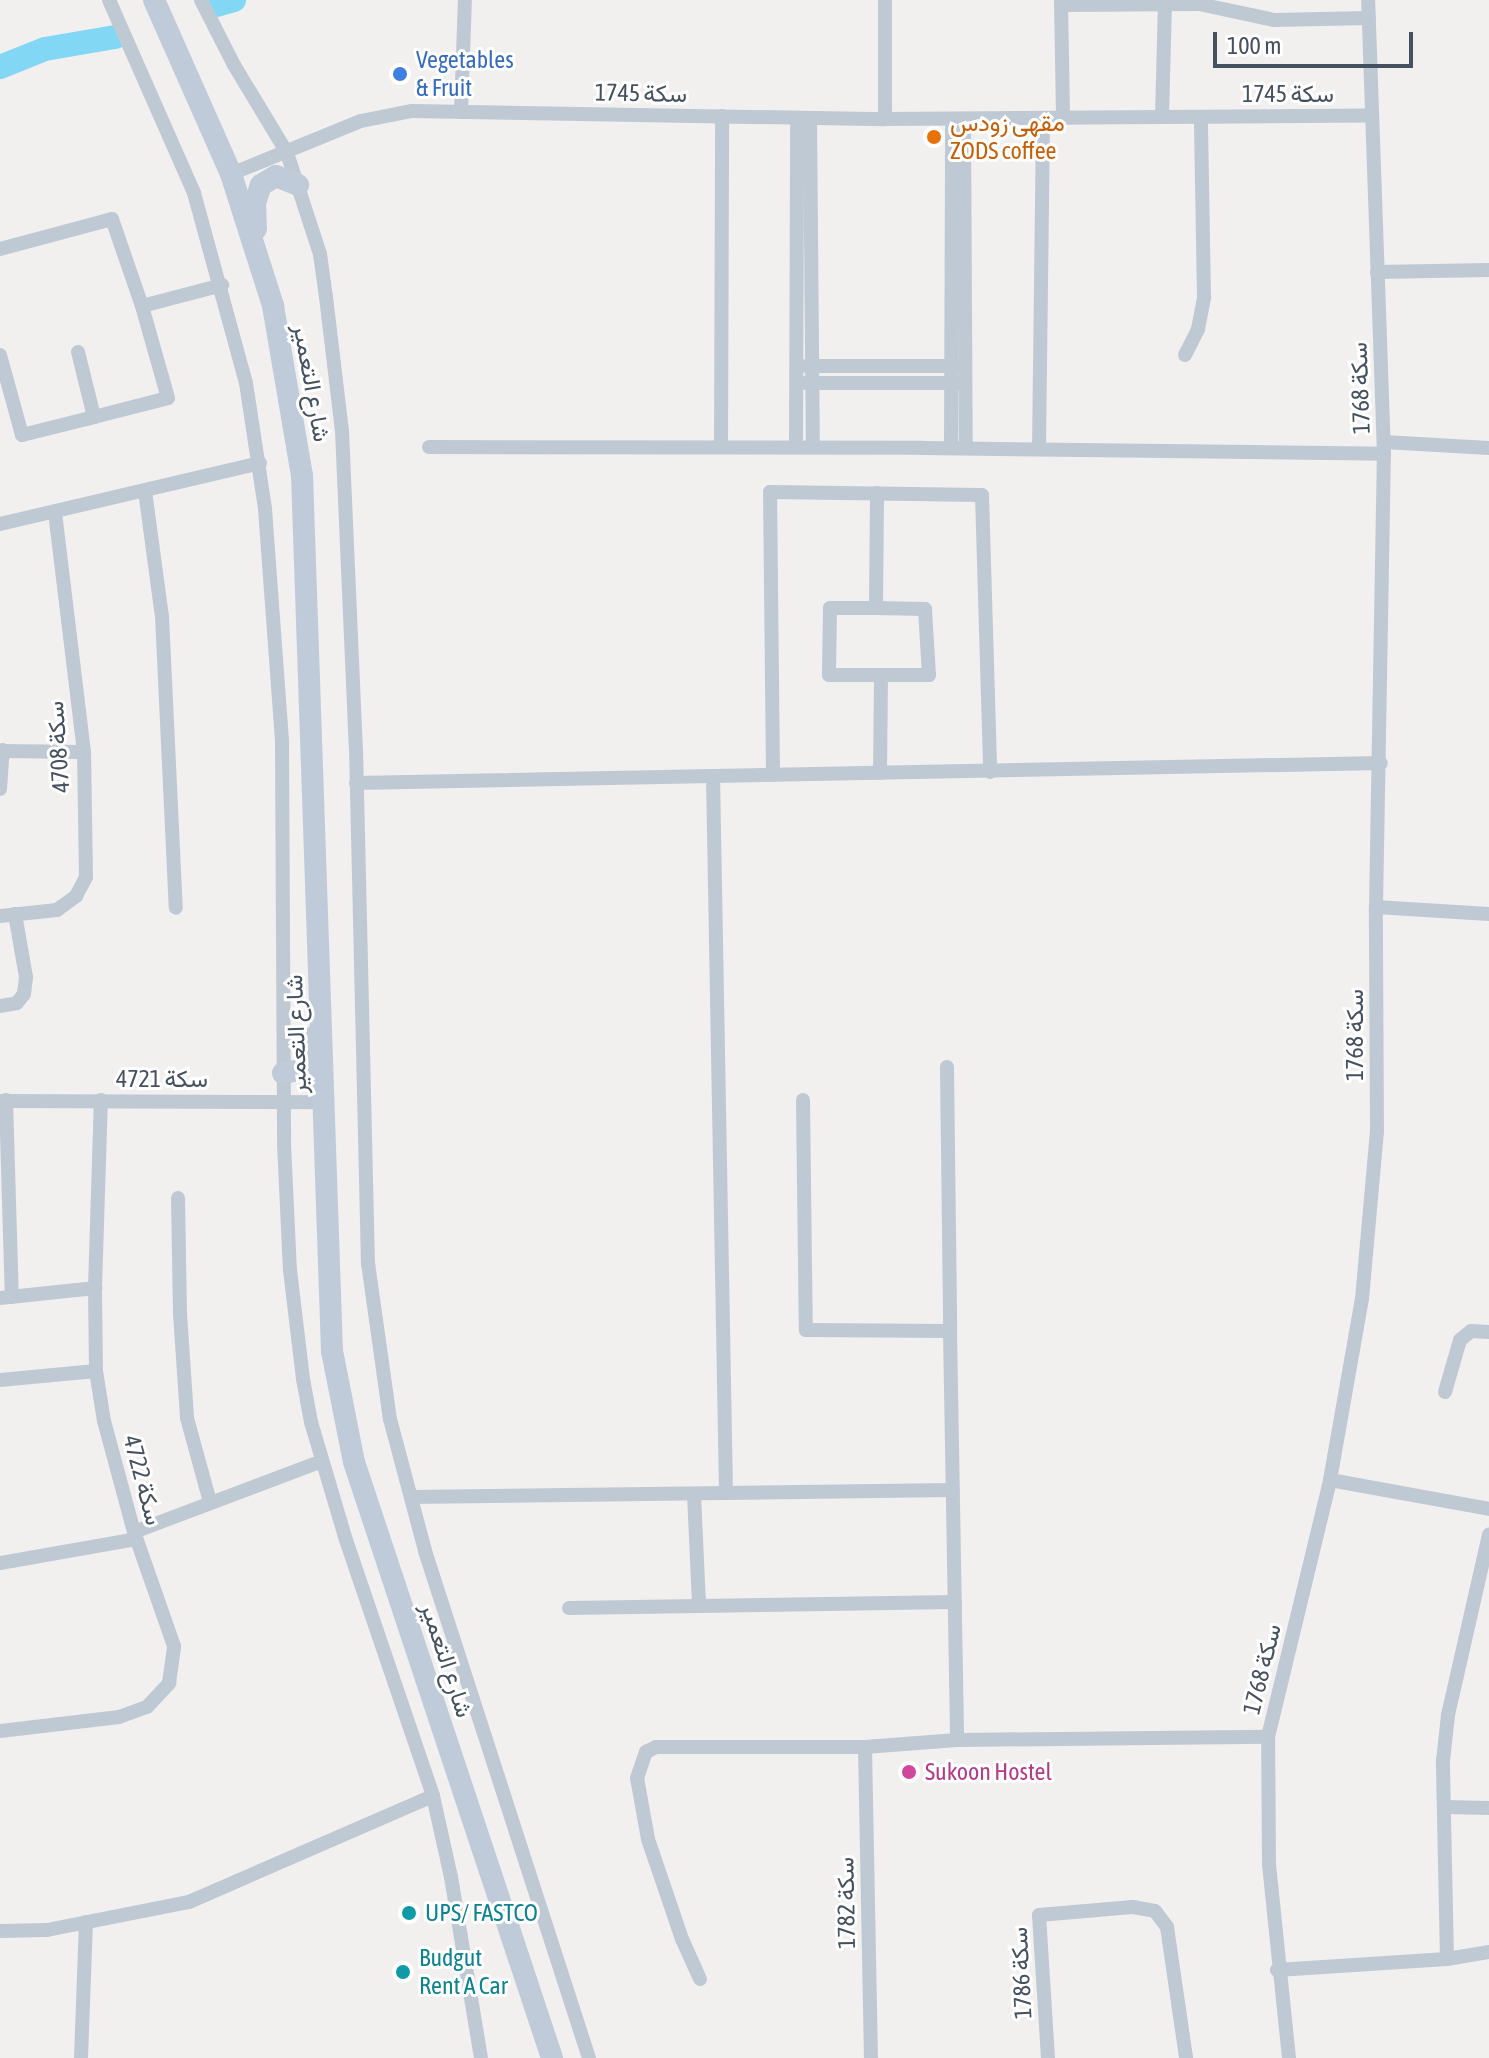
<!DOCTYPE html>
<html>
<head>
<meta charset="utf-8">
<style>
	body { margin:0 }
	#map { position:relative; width:1489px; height:2058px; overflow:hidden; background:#f2efef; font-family:"Asap Condensed",Vazirmatn,sans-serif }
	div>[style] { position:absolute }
	.river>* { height:24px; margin:-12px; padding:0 12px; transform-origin:12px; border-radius:12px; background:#82d7f5 }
	.minor>* { height:14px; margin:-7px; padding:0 7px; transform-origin:7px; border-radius:7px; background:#bfc9d3 }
	.secondary>* { height:22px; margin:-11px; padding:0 11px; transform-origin:11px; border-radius:11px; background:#c0cbda }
	.dots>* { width:22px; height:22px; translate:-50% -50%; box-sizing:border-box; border:4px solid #fff; border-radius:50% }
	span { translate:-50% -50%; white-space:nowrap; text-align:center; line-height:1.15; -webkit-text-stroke:6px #fff; paint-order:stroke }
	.shop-label { font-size:24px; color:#366cbe }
	.left { translate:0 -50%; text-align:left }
	.street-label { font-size:24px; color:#45515f }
	.food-label { font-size:24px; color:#c56008 }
	.hotel-label { font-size:24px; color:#b23c85 }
	.culture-label { font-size:24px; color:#0d838f }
	.scale { position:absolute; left:1213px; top:32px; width:200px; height:36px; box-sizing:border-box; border:4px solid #45515f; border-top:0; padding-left:10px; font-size:24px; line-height:28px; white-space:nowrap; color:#45515f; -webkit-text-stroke:6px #fff; paint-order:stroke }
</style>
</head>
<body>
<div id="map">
	<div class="river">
		<i style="left:213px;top:6px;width:22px;rotate:-16deg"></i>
		<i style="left:0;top:67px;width:48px;rotate:-21.8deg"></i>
		<i style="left:45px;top:49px;width:71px;rotate:-9.7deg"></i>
	</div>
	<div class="minor">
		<i style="left:109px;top:0;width:211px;rotate:66.2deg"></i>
		<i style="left:194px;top:193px;width:197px;rotate:74.7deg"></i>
		<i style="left:246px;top:383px;width:127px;rotate:81.4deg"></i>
		<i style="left:265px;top:509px;width:235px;rotate:85.8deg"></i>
		<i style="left:282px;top:743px;width:401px;rotate:89.7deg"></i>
		<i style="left:284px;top:1144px;width:126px;rotate:87.3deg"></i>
		<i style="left:290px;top:1270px;width:110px;rotate:83.2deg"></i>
		<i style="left:303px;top:1379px;width:44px;rotate:79.5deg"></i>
		<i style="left:311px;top:1422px;width:123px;rotate:73.5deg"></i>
		<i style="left:346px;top:1540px;width:270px;rotate:71.2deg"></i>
		<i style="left:433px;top:1796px;width:83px;rotate:77.5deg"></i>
		<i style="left:451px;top:1877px;width:183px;rotate:80.6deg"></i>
		<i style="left:201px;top:0;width:73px;rotate:63.1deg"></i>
		<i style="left:234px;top:65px;width:103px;rotate:58.9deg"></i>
		<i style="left:287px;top:153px;width:106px;rotate:71.9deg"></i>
		<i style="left:320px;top:254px;width:43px;rotate:82.1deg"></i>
		<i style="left:326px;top:297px;width:135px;rotate:83.2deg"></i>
		<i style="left:342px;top:431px;width:317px;rotate:87.5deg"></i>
		<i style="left:356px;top:748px;width:515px;rotate:88.67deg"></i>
		<i style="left:368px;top:1263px;width:158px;rotate:82deg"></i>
		<i style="left:390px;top:1419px;width:137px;rotate:75.1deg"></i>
		<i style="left:425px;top:1551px;width:533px;rotate:72.08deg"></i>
		<i style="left:885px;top:0;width:119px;rotate:90deg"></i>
		<i style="left:1061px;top:0;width:118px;rotate:89deg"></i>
		<i style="left:1061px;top:5px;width:138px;rotate:-0.4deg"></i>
		<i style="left:1199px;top:4px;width:77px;rotate:12deg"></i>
		<i style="left:1274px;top:20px;width:95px;rotate:-1.2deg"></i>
		<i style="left:461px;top:112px;width:112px;rotate:-88deg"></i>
		<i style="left:1162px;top:117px;width:113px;rotate:-88.5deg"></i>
		<i style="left:810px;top:118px;width:329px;rotate:89.5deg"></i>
		<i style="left:964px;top:119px;width:329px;rotate:89.7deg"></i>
		<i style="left:231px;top:174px;width:140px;rotate:-22.2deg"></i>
		<i style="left:361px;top:121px;width:52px;rotate:-11.1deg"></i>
		<i style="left:412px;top:111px;width:473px;rotate:1deg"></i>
		<i style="left:885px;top:119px;width:485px;rotate:-0.4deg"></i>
		<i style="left:0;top:249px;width:116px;rotate:-15deg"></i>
		<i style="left:112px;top:219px;width:92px;rotate:71deg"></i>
		<i style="left:142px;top:306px;width:83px;rotate:-14.7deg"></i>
		<i style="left:1377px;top:272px;width:112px;rotate:-1deg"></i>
		<i style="left:0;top:355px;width:83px;rotate:74.6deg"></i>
		<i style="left:22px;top:435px;width:74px;rotate:-14deg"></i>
		<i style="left:94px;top:417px;width:67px;rotate:-103.8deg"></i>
		<i style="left:1185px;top:355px;width:29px;rotate:-63deg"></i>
		<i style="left:1198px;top:329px;width:33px;rotate:-79deg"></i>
		<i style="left:1204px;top:297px;width:180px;rotate:-91deg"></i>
		<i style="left:806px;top:366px;width:151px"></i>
		<i style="left:805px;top:383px;width:155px"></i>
		<i style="left:94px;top:417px;width:76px;rotate:-14.4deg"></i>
		<i style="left:168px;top:398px;width:96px;rotate:-105.8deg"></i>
		<i style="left:1384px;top:442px;width:105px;rotate:3.3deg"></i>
		<i style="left:721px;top:446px;width:330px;rotate:-89.8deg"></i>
		<i style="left:429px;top:447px;width:494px;rotate:0.1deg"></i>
		<i style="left:923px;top:448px;width:461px;rotate:0.7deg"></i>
		<i style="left:796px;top:447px;width:329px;rotate:-89.8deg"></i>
		<i style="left:951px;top:448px;width:329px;rotate:-89.8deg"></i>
		<i style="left:1039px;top:449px;width:330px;rotate:-89.3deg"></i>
		<i style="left:145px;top:491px;width:126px;rotate:82.3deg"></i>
		<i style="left:162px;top:616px;width:292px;rotate:87.3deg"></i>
		<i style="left:0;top:524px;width:267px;rotate:-13.2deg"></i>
		<i style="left:876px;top:608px;width:46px;rotate:180deg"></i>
		<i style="left:830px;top:608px;width:67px;rotate:90.9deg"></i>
		<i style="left:829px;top:675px;width:100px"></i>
		<i style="left:929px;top:675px;width:66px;rotate:-93.5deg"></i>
		<i style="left:925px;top:609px;width:49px;rotate:-178.8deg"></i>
		<i style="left:876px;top:608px;width:115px;rotate:-89.5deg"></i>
		<i style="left:0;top:751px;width:84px;rotate:0.7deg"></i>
		<i style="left:880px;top:773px;width:98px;rotate:-89.4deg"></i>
		<i style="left:773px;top:775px;width:283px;rotate:-90.6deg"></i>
		<i style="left:770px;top:492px;width:212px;rotate:0.8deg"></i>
		<i style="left:982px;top:495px;width:277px;rotate:88.3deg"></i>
		<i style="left:713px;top:776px;width:717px;rotate:88.96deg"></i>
		<i style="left:356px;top:783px;width:1025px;rotate:-1.12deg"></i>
		<i style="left:0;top:789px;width:39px;rotate:-86deg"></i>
		<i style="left:1376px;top:907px;width:113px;rotate:3.5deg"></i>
		<i style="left:0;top:916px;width:57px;rotate:-6deg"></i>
		<i style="left:57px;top:910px;width:24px;rotate:-36deg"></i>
		<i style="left:76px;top:896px;width:21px;rotate:-62deg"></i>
		<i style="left:86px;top:877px;width:125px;rotate:-90.9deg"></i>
		<i style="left:84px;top:752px;width:242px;rotate:-96.9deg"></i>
		<i style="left:0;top:1006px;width:17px;rotate:-10deg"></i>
		<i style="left:17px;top:1003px;width:11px;rotate:-52deg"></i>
		<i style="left:24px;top:994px;width:17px;rotate:-83deg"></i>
		<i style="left:26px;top:977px;width:64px;rotate:-99.9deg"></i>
		<i style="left:947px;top:1067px;width:264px;rotate:89.3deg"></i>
		<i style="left:6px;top:1100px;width:197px;rotate:88.3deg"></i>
		<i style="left:803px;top:1100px;width:230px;rotate:89.3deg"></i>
		<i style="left:806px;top:1330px;width:144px;rotate:0.4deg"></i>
		<i style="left:950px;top:1331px;width:409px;rotate:89deg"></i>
		<i style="left:0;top:1101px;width:325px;rotate:0.2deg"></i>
		<i style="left:178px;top:1198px;width:116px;rotate:89deg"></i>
		<i style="left:180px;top:1314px;width:104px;rotate:86.1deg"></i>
		<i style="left:187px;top:1418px;width:87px;rotate:74.7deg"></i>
		<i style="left:0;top:1298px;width:96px;rotate:-6deg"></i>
		<i style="left:0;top:1380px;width:96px;rotate:-5.4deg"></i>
		<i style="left:1445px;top:1392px;width:54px;rotate:-73.9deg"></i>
		<i style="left:1460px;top:1340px;width:14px;rotate:-39deg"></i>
		<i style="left:1471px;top:1331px;width:18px;rotate:3deg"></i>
		<i style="left:1330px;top:1480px;width:162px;rotate:10.3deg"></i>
		<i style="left:694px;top:1494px;width:111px;rotate:87.4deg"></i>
		<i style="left:411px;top:1497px;width:542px;rotate:-0.74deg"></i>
		<i style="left:134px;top:1532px;width:201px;rotate:-20.7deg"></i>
		<i style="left:0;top:1563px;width:138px;rotate:-10deg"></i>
		<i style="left:569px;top:1608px;width:386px;rotate:-0.9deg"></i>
		<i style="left:0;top:1731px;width:120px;rotate:-6.7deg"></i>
		<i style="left:119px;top:1717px;width:30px;rotate:-20deg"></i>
		<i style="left:147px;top:1707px;width:33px;rotate:-47deg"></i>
		<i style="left:169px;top:1683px;width:37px;rotate:-82deg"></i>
		<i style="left:174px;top:1646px;width:121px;rotate:-109.3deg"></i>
		<i style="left:134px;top:1532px;width:115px;rotate:-105.1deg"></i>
		<i style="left:104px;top:1421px;width:51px;rotate:-99.1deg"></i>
		<i style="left:96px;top:1371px;width:83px;rotate:-90.7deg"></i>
		<i style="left:95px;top:1288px;width:188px;rotate:-88.2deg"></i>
		<i style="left:865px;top:1747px;width:311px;rotate:88.9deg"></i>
		<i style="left:1444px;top:1807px;width:45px;rotate:1.3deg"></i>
		<i style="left:0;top:1931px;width:47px;rotate:-1.2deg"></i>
		<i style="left:47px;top:1930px;width:145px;rotate:-11.2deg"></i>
		<i style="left:189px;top:1902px;width:266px;rotate:-23.5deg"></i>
		<i style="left:1447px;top:1959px;width:198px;rotate:-91.2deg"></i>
		<i style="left:1443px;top:1761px;width:46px;rotate:-83.8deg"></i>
		<i style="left:1448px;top:1715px;width:185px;rotate:-77.2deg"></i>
		<i style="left:1277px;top:1970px;width:170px;rotate:-3.7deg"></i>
		<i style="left:1447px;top:1959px;width:43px;rotate:-9.5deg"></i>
		<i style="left:700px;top:1979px;width:44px;rotate:-114.2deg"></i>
		<i style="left:682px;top:1939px;width:106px;rotate:-108.8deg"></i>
		<i style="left:648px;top:1839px;width:62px;rotate:-100.2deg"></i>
		<i style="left:637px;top:1778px;width:28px;rotate:-71deg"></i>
		<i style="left:646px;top:1752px;width:11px;rotate:-27deg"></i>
		<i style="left:656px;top:1747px;width:209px"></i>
		<i style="left:865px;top:1747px;width:92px;rotate:-4.4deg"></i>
		<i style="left:957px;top:1740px;width:311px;rotate:-0.6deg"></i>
		<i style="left:81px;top:2058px;width:136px;rotate:-87.9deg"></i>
		<i style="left:1048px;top:2058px;width:143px;rotate:-93.6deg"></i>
		<i style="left:1039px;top:1915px;width:94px;rotate:-4.9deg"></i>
		<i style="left:1133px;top:1907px;width:22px;rotate:10deg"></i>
		<i style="left:1155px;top:1911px;width:20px;rotate:53deg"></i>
		<i style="left:1167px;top:1927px;width:132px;rotate:81.7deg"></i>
		<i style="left:1289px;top:2058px;width:194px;rotate:-95.9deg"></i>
		<i style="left:1269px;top:1865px;width:128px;rotate:-90.4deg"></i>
		<i style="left:1268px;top:1737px;width:264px;rotate:-76.4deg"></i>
		<i style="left:1330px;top:1480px;width:184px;rotate:-80deg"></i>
		<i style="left:1362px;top:1299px;width:168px;rotate:-84.9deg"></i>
		<i style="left:1377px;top:1132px;width:225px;rotate:-90.3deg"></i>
		<i style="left:1376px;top:907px;width:453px;rotate:-89deg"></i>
		<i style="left:1384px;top:454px;width:454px;rotate:-92deg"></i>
	</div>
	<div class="secondary">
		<i style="left:154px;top:0;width:190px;rotate:66.1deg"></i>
		<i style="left:231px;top:174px;width:139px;rotate:72.3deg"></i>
		<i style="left:273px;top:306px;width:171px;rotate:80.3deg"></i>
		<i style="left:302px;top:475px;width:877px;rotate:88.04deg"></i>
		<i style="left:332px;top:1351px;width:113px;rotate:78.8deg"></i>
		<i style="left:354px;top:1462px;width:628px;rotate:71.62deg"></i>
		<i style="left:256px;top:229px;width:26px;rotate:-92deg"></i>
		<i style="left:255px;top:203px;width:19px;rotate:-72deg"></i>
		<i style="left:261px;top:185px;width:17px;rotate:-31deg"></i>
		<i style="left:276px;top:176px;width:24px;rotate:22deg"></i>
		<i style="left:283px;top:1073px;width:23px;rotate:-10deg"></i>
		<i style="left:306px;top:1069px;width:35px;rotate:-74deg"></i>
	</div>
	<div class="dots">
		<i style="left:400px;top:74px;background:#3f7fe0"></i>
		<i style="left:934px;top:137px;background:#e8710a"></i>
		<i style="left:909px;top:1772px;background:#d1479c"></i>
		<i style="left:409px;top:1913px;background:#0f9aa8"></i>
		<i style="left:403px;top:1972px;background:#0f9aa8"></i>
	</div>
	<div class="shop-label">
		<span class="left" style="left:416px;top:74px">Vegetables<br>&amp; Fruit</span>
	</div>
	<div class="street-label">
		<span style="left:641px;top:93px;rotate:1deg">سكة 1745</span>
		<span style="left:1288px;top:94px">سكة 1745</span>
		<span style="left:312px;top:383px;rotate:80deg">شارع التعمير</span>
		<span style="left:1360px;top:388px;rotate:-92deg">سكة 1768</span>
		<span style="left:58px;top:747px;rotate:-94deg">سكة 4708</span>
		<span style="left:296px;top:1034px;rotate:-92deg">شارع التعمير</span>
		<span style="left:1355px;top:1035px;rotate:-90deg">سكة 1768</span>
		<span style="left:162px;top:1079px">سكة 4721</span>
		<span style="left:143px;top:1480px;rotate:75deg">سكة 4722</span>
		<span style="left:447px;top:1660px;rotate:72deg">شارع التعمير</span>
		<span style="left:1262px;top:1669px;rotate:-76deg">سكة 1768</span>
		<span style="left:846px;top:1903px;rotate:-91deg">سكة 1782</span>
		<span style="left:1021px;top:1973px;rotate:-93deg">سكة 1786</span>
	</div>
	<div class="food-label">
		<span class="left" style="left:950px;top:137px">مقهى زودس<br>ZODS coffee</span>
	</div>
	<div class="hotel-label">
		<span class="left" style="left:925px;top:1772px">Sukoon Hostel</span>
	</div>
	<div class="culture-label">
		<span class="left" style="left:425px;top:1913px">UPS/ FASTCO</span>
		<span class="left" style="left:419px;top:1972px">Budgut<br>Rent A Car</span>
	</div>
	<div class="scale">100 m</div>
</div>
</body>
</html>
